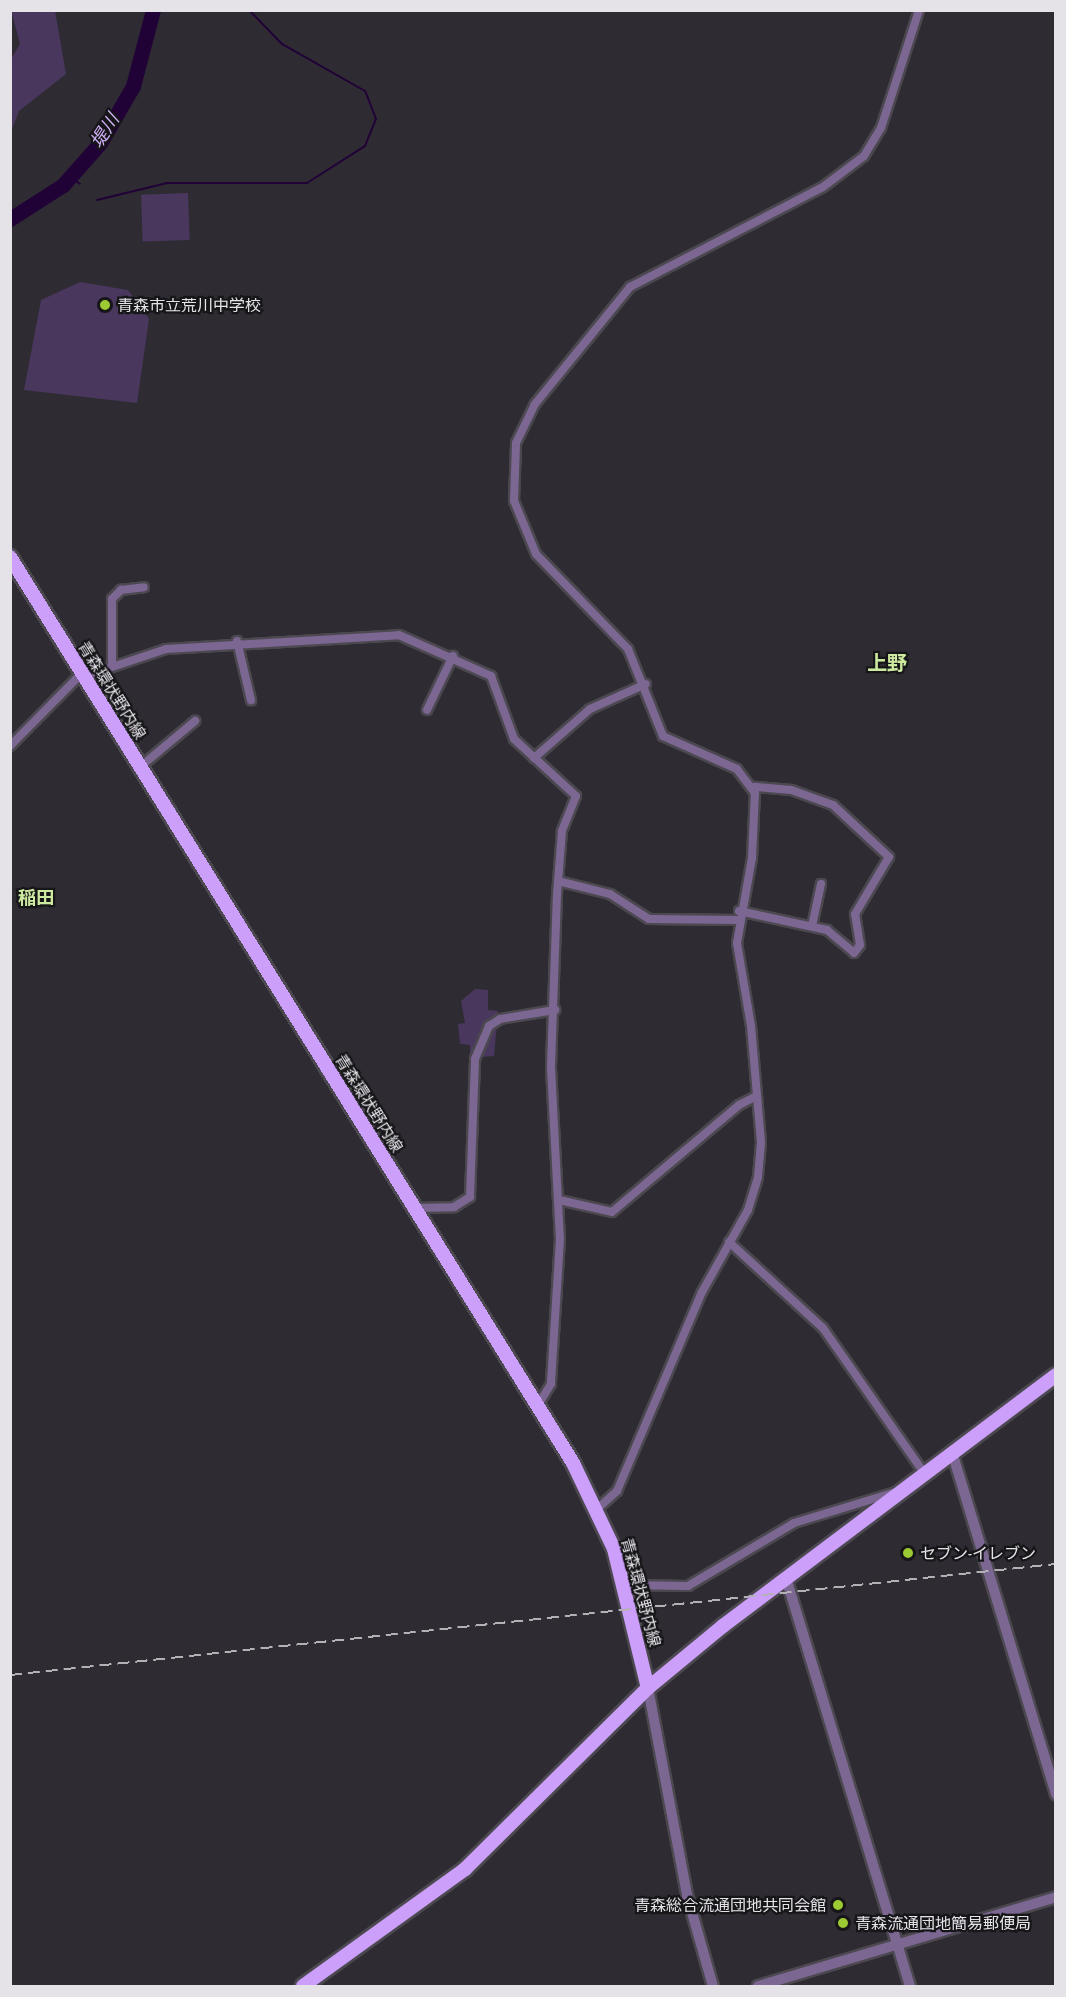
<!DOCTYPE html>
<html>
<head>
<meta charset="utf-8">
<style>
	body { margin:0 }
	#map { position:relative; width:1066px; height:1997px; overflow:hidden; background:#2f2b33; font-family:"Asap Condensed","Noto Sans JP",sans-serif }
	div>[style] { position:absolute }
	.green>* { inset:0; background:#49375d; transform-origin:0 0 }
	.stream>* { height:2px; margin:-1px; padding:0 1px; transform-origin:1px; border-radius:1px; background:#210237 }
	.river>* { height:15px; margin:-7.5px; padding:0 7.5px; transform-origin:7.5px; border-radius:7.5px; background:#210237 }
	.roads { filter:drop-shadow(2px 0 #4c4850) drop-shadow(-2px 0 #4c4850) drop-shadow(0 2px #4c4850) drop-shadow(0 -2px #4c4850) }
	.minor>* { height:8px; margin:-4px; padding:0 4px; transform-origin:4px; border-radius:4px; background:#7c6793 }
	.tertiary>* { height:10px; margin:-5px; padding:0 5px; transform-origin:5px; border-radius:5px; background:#7c6793 }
	.primary>* { height:14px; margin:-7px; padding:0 7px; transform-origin:7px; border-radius:7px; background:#cb9ffa }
	.rail>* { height:2px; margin-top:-1px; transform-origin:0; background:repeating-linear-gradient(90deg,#b3b1b6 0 12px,transparent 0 18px) }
	.dots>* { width:16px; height:16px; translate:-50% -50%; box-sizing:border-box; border:3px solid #161518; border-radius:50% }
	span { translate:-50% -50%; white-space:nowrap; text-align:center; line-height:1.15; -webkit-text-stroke:4.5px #161518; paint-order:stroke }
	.poi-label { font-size:16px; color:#e5e3e8 }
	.left { translate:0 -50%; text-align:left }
	.right { translate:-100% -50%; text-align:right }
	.street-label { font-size:16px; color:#e5e3e8 }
	.water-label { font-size:18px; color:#d2b2f8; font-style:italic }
	.neighbourhood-label { font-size:18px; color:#cde9a0; font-weight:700 }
	.quarter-label { font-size:20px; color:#cde9a0; font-weight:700 }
	.frame { position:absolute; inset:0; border:12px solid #e5e3e8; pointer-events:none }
</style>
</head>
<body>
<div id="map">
	<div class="green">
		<i style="clip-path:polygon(11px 10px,55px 11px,66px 74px,19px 111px,12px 129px,11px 59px,20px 44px)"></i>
		<i style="left:188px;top:193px;width:47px;height:47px;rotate:88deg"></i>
		<i style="clip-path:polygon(80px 282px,128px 290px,149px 319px,137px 403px,24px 390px,41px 300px)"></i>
		<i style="clip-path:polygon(475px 989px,488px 990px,488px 1010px,498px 1011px,494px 1056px,470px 1058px,470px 1045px,460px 1044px,458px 1024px,465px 1023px,461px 1001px)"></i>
	</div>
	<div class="stream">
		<i style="left:71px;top:177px;width:11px;rotate:38deg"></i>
		<i style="left:97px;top:200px;width:72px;rotate:-13.7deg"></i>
		<i style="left:167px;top:183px;width:140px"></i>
		<i style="left:307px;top:183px;width:69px;rotate:-32.5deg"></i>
		<i style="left:365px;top:146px;width:29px;rotate:-68deg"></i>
		<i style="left:376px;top:119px;width:30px;rotate:-111deg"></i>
		<i style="left:365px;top:91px;width:95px;rotate:-150.5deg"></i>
		<i style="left:282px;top:44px;width:47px;rotate:-134.1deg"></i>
	</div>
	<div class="river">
		<i style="left:10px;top:219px;width:63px;rotate:-32.7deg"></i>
		<i style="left:63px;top:185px;width:56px;rotate:-48.6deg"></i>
		<i style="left:100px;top:143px;width:66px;rotate:-59.9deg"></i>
		<i style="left:133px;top:86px;width:79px;rotate:-75.3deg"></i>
	</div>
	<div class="roads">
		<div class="minor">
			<i style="left:237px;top:641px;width:61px;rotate:76.7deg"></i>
			<i style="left:112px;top:663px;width:64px;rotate:-90deg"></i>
			<i style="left:112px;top:599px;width:13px;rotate:-45deg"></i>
			<i style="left:121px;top:590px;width:23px;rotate:-7deg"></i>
			<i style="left:427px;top:710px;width:60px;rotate:-64.3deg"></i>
			<i style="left:10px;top:746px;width:94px;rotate:-45.4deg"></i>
			<i style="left:76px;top:679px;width:95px;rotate:-18.4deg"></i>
			<i style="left:166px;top:649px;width:233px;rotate:-3.4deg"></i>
			<i style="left:399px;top:635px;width:101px;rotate:24deg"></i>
			<i style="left:491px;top:676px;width:67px;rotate:69.9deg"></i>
			<i style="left:514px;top:739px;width:84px;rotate:42.6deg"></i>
			<i style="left:576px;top:796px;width:38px;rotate:112deg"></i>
			<i style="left:562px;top:831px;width:63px;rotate:94.5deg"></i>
			<i style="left:557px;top:894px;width:174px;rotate:92deg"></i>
			<i style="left:551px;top:1068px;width:171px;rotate:87deg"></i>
			<i style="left:560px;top:1239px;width:145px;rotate:93.6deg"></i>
			<i style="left:551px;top:1384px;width:26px;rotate:122deg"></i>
			<i style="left:534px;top:758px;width:74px;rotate:-41.2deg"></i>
			<i style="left:590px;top:709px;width:61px;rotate:-24.1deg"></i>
			<i style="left:140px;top:767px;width:72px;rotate:-39.9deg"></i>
			<i style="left:558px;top:881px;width:54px;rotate:14deg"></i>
			<i style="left:610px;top:894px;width:46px;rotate:32.7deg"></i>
			<i style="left:649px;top:919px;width:89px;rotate:0.6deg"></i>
			<i style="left:739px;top:911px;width:90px;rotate:12.2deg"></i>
			<i style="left:827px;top:930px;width:35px;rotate:40deg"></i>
			<i style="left:854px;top:953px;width:10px;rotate:-53deg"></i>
			<i style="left:860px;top:945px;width:31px;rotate:-99deg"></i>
			<i style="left:855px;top:914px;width:66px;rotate:-59.2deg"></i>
			<i style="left:889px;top:857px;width:76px;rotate:-137.1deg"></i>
			<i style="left:833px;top:805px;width:45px;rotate:-160.3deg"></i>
			<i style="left:791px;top:790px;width:37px;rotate:-175deg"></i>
			<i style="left:812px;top:926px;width:43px;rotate:-77.9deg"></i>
			<i style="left:559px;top:1200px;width:54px;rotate:12.8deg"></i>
			<i style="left:612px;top:1212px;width:166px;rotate:-40.1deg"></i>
			<i style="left:739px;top:1105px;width:18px;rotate:-27deg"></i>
			<i style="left:415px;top:1208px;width:39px;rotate:-1deg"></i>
			<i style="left:454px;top:1207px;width:19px;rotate:-32deg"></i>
			<i style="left:470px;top:1197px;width:138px;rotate:-87.9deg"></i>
			<i style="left:475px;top:1059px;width:36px;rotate:-67deg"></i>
			<i style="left:489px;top:1026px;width:13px;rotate:-32deg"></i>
			<i style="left:500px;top:1019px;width:56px;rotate:-9.3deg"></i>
			<i style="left:729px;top:1242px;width:127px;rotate:42.5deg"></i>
			<i style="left:823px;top:1328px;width:177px;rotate:55.1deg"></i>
			<i style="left:597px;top:1509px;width:27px;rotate:-42deg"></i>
			<i style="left:617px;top:1491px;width:216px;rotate:-66.9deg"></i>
			<i style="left:702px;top:1292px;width:94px;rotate:-60.7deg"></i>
			<i style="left:748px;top:1210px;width:34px;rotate:-73deg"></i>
			<i style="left:758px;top:1177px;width:35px;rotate:-85deg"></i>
			<i style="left:761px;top:1142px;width:116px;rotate:-94.9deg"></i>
			<i style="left:751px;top:1026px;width:84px;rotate:-99.6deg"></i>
			<i style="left:737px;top:943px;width:86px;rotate:-80deg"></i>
			<i style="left:752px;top:858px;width:65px;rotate:-87.4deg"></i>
			<i style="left:755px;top:793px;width:30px;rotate:-127deg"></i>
			<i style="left:737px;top:769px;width:81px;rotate:-156deg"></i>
			<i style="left:663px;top:736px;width:94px;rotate:-111.9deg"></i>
			<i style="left:628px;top:649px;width:132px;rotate:-134.1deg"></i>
			<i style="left:536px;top:554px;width:57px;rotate:-112.5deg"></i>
			<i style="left:514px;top:501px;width:58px;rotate:-88deg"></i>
			<i style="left:516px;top:443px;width:43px;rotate:-64deg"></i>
			<i style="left:535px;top:404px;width:151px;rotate:-50.9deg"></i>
			<i style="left:630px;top:287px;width:217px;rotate:-27.4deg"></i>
			<i style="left:823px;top:187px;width:51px;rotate:-37.1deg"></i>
			<i style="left:864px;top:156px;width:33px;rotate:-59deg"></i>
			<i style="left:881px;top:128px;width:124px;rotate:-72.1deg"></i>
			<i style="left:625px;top:1585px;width:63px;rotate:0.9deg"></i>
			<i style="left:688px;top:1586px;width:123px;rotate:-30.7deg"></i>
			<i style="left:794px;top:1523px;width:110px;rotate:-16.9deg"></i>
		</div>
		<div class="tertiary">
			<i style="left:952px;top:1452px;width:358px;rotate:73.1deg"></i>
			<i style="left:786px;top:1578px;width:426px;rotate:73.1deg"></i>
			<i style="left:648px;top:1688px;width:211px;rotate:79.3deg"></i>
			<i style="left:687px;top:1895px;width:95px;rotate:74.1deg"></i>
			<i style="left:758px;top:1986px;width:311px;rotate:-16.6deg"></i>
		</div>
		<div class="primary">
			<i style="left:10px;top:557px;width:1067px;rotate:58.14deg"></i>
			<i style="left:573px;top:1463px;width:95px;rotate:64.5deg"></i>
			<i style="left:614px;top:1549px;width:143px;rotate:76.3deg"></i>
			<i style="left:303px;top:1986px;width:200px;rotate:-35.8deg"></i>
			<i style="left:465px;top:1869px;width:257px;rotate:-44.7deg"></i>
			<i style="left:648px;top:1688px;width:97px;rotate:-39.6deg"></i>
			<i style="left:723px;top:1626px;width:417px;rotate:-37deg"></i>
		</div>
	</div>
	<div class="rail">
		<i style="left:10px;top:1675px;width:1052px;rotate:-6.06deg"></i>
	</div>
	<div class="dots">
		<i style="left:105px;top:305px;background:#9cca32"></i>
		<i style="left:908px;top:1553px;background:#9cca32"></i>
		<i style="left:838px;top:1905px;background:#9cca32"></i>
		<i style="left:843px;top:1923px;background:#9cca32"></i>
	</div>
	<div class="poi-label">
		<span class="left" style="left:117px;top:305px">青森市立荒川中学校</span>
		<span class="left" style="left:920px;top:1553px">セブン-イレブン</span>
		<span class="right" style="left:826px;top:1905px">青森総合流通団地共同会館</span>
		<span class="left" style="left:855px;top:1923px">青森流通団地簡易郵便局</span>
	</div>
	<div class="street-label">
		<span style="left:112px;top:690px;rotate:58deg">青森環状野内線</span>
		<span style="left:369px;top:1103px;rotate:58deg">青森環状野内線</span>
		<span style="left:641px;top:1592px;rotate:75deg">青森環状野内線</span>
	</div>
	<div class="water-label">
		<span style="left:105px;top:131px;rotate:-57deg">堤川</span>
	</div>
	<div class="neighbourhood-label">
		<span style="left:36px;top:898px">稲田</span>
	</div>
	<div class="quarter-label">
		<span style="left:887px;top:662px">上野</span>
	</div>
	<div class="frame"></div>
</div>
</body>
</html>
